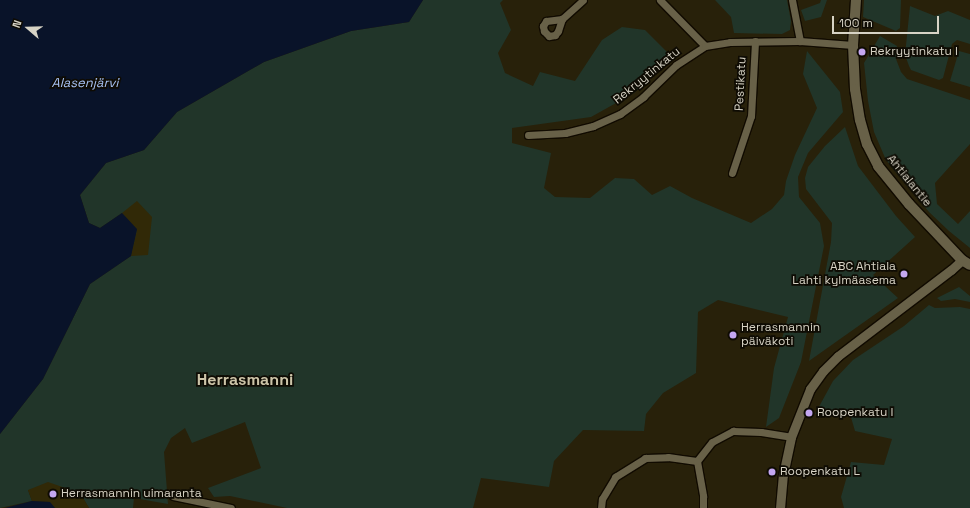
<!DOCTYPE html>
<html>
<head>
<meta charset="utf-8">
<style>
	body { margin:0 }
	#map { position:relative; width:970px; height:508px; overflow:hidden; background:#28210a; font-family:"Space Grotesk",sans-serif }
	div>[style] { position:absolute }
	.green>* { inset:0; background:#213529 }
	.sand>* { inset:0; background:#312907 }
	.water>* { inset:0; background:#091329 }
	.roads { filter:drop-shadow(1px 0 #110b00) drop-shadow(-1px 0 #110b00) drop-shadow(0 1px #110b00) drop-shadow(0 -1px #110b00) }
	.minor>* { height:7px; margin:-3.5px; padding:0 3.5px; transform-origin:3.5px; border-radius:3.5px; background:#686148 }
	.tertiary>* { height:9px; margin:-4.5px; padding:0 4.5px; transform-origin:4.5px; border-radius:4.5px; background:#686148 }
	.secondary>* { height:10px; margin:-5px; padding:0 5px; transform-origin:5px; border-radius:5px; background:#686148 }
	.dots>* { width:11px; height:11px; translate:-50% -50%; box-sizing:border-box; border:2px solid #0e0b03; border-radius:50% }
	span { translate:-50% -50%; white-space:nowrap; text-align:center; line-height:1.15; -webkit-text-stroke:3.5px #0e0b03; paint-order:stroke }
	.poi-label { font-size:12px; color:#d7d3c5 }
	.left { translate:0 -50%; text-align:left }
	.right { translate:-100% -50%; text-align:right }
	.street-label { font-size:12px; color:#d7d3c5 }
	.water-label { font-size:13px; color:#a6c0f2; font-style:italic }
	.district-label { font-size:16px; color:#ccc4a8; font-weight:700 }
	.north { position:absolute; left:8px; top:8px; width:40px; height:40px; -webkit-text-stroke:3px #0e0b03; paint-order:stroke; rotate:290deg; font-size:11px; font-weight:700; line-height:16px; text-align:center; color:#d7d3c5 }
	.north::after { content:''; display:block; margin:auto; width:14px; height:18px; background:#d7d3c5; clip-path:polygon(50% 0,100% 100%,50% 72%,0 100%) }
	.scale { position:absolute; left:832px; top:16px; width:107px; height:18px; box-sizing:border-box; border:2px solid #d7d3c5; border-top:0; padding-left:5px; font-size:12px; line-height:14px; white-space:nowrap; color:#d7d3c5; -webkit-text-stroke:3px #0e0b03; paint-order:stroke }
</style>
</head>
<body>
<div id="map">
	<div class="green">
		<i style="clip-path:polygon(423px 0,503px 0,500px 3px,511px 30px,498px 53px,505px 73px,533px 86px,540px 72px,575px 81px,602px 40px,622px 27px,645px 30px,672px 57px,634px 93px,591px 117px,512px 128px,512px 143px,551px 153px,544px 188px,555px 197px,590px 198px,615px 178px,634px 179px,652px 195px,670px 186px,692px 198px,751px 223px,772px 209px,784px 195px,786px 181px,795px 155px,817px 108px,803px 74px,807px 51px,840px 92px,843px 112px,808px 153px,798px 177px,799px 197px,820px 223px,824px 246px,801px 362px,779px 418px,766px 427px,774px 368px,788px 317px,718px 300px,698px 312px,696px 373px,663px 393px,646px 414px,644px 431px,583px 430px,554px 461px,549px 487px,481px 478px,473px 508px,287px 508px,230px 496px,214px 497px,208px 488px,261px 468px,245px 422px,192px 443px,185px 428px,171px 438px,164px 452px,168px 504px,134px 498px,133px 508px,89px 508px,83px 498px,68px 489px,28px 490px,32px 501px,0 508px,0 434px,43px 379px,90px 284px,131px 256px,137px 229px,122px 213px,100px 228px,89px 223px,80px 195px,106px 163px,144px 150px,177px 112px,264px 62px,351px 31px,409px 22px)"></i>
		<i style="clip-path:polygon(715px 0,787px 0,791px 21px,790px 30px,782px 34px,734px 33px,731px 17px)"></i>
		<i style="clip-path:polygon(821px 0,827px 0,821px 17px,805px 21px,801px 10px,820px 3px)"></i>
		<i style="clip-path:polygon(864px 0,901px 0,900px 28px,896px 31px,863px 17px)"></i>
		<i style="clip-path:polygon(910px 6px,935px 16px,948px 11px,970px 20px,970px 44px,957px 40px,952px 44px,943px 78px,939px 80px,911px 70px,909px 66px,905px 55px)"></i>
		<i style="clip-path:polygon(880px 36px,897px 46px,896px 59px,901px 72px,907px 79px,970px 100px,970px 144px,935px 183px,937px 204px,958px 224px,970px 211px,970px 248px,949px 231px,929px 212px,886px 160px,874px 132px,868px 101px,864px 63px)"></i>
		<i style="clip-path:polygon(959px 51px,970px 54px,970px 87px,950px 81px)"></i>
		<i style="clip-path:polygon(845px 127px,858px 166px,896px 216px,915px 237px,873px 275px,898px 298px,809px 361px,831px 242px,832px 223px,806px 189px,805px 178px,808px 167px,825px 146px)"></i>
		<i style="clip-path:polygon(959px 287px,970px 296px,970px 302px,955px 299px,941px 301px,937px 298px)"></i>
		<i style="clip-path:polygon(929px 305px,935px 308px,960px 307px,970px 309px,970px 508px,844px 508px,841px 497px,851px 462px,884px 465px,892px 439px,855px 431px,850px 414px,815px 414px,833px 381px,853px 360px,904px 326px)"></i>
	</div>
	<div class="sand">
		<i style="clip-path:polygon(137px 201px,152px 217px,148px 255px,131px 256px,137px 230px,122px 213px)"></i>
		<i style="clip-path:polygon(48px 482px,68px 489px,83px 498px,89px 508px,55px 508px,49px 502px,32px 501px,28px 490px)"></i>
	</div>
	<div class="water">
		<i style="clip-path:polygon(0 0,423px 0,409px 22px,351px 31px,264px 62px,177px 112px,144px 150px,106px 163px,80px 195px,89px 223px,100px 228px,122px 213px,137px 229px,131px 256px,90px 284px,43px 379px,0 434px)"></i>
		<i style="clip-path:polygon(32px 501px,50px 502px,55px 508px,5px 508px)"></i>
	</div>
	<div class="roads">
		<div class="minor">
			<i style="left:660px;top:0;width:64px;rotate:45.6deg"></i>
			<i style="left:792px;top:0;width:42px;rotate:79deg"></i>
			<i style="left:562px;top:19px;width:16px;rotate:173deg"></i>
			<i style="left:546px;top:21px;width:6px;rotate:121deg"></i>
			<i style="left:543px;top:26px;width:5px;rotate:79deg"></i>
			<i style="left:544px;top:31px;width:7px;rotate:45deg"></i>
			<i style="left:549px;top:36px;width:6px;rotate:-9deg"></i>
			<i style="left:555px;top:35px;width:5px;rotate:-53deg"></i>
			<i style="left:558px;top:31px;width:13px;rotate:-72deg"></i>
			<i style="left:562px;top:19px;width:28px;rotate:-42deg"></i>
			<i style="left:528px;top:135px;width:37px;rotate:-3deg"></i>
			<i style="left:565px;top:133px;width:29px;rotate:-14deg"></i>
			<i style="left:593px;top:126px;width:30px;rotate:-24deg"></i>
			<i style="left:620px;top:114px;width:29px;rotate:-36deg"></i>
			<i style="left:643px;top:97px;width:46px;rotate:-44.1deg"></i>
			<i style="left:676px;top:65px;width:35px;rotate:-33deg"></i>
			<i style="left:705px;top:46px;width:25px;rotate:-9deg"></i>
			<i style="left:730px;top:42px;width:70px;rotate:-0.8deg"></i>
			<i style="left:800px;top:41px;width:53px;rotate:4.3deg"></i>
			<i style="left:732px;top:173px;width:60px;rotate:-71.6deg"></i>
			<i style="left:751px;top:116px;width:75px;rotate:-86.9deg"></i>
			<i style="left:697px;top:461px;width:24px;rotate:-52deg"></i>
			<i style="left:712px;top:442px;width:24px;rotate:-28deg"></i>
			<i style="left:733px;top:431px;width:28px;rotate:2deg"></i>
			<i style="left:761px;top:432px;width:30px;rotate:9deg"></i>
			<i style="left:697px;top:461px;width:36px;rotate:80deg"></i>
			<i style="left:703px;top:496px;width:12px;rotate:90deg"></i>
			<i style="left:173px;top:496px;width:59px;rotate:11.7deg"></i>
			<i style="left:601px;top:508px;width:9px;rotate:-84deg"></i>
			<i style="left:602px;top:499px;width:26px;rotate:-59deg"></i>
			<i style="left:615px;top:477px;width:36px;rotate:-32deg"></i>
			<i style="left:645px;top:458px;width:23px;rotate:-2deg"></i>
			<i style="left:668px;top:457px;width:29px;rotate:8deg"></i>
		</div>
		<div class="tertiary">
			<i style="left:780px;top:508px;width:33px;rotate:-85deg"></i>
			<i style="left:783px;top:475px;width:39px;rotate:-78deg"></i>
			<i style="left:791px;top:437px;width:52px;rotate:-68.4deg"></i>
			<i style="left:810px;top:389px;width:22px;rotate:-54deg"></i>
			<i style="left:823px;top:371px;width:21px;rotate:-45deg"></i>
			<i style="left:838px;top:356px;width:142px;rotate:-37.3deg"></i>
			<i style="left:951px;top:270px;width:15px;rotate:-42deg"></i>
		</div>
		<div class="secondary">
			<i style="left:856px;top:0;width:45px;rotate:93.8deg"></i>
			<i style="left:853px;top:45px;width:44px;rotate:87.4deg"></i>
			<i style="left:855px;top:89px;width:31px;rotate:81deg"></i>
			<i style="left:860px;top:120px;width:25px;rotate:74deg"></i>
			<i style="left:867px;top:144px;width:25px;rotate:63deg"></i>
			<i style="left:878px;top:166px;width:49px;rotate:50.8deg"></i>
			<i style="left:909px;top:204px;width:77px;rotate:46.6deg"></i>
			<i style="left:962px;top:260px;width:9px;rotate:32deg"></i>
		</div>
	</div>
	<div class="dots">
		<i style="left:862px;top:52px;background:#c4a7f1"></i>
		<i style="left:904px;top:274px;background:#c4a7f1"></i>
		<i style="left:733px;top:335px;background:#c4a7f1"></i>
		<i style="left:809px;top:413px;background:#c4a7f1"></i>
		<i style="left:772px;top:472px;background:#c4a7f1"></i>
		<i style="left:53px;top:494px;background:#c4a7f1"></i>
	</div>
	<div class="poi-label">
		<span class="left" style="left:870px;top:52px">Rekryytinkatu I</span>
		<span class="right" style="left:896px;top:274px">ABC Ahtiala<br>Lahti kylmäasema</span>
		<span class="left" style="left:741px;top:335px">Herrasmannin<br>päiväkoti</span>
		<span class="left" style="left:817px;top:413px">Roopenkatu I</span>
		<span class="left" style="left:780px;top:472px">Roopenkatu L</span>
		<span class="left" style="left:61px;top:494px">Herrasmannin uimaranta</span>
	</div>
	<div class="street-label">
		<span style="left:647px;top:76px;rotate:-39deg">Rekryytinkatu</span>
		<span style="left:741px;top:84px;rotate:-87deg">Pestikatu</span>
		<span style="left:909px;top:181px;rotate:51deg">Ahtialantie</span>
	</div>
	<div class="water-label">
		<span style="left:85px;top:83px">Alasenjärvi</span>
	</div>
	<div class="district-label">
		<span style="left:245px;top:380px">Herrasmanni</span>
	</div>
	<div class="north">N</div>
	<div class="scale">100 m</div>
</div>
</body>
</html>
